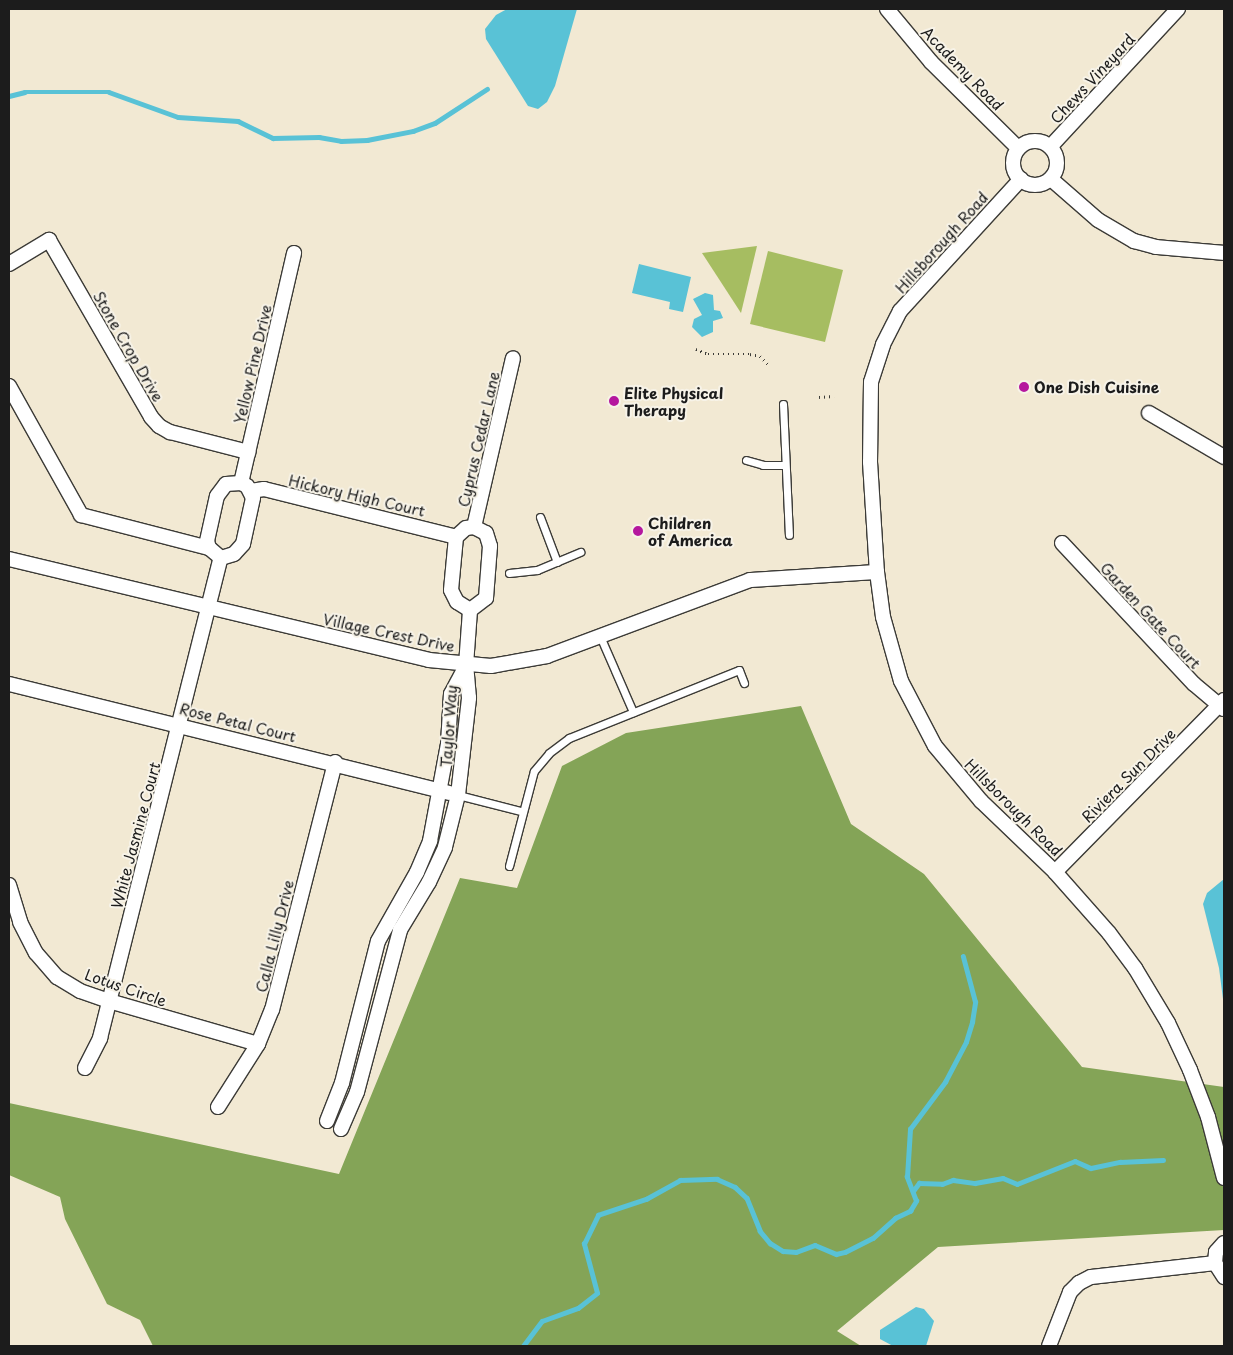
<!DOCTYPE html>
<html>
<head>
<meta charset="utf-8">
<style>
	body { margin:0 }
	#map { position:relative; width:1233px; height:1355px; overflow:hidden; background:#f2e9d3; font-family:"Playpen Sans",sans-serif }
	div>[style] { position:absolute }
	.green>* { inset:0; background:#a6bd61 }
	.forest>* { inset:0; background:#84a457 }
	.water>* { inset:0; background:#59c2d6 }
	.stream>* { height:4.5px; margin:-2.25px; padding:0 2.25px; transform-origin:2.25px; border-radius:2.25px; background:#59c2d6 }
	.path>* { height:2.5px; margin-top:-1.25px; transform-origin:0; background:repeating-linear-gradient(90deg,#3c3b37 0 1px,transparent 0 5px) }
	.roads { filter:drop-shadow(1px 0 #3c3b37) drop-shadow(-1px 0 #3c3b37) drop-shadow(0 1px #3c3b37) drop-shadow(0 -1px #3c3b37) }
	.lane>* { height:7px; margin:-3.5px; padding:0 3.5px; transform-origin:3.5px; border-radius:3.5px; background:#fff }
	.street>* { height:14px; margin:-7px; padding:0 7px; transform-origin:7px; border-radius:7px; background:#fff }
	.street>.ring { margin:-7px; padding:0; box-sizing:content-box; background:none; border:14px solid #fff; border-radius:50% }
	.dots>* { width:14px; height:14px; translate:-50% -50%; box-sizing:border-box; border:2px solid #f7f3e8; border-radius:50% }
	span { translate:-50% -50%; white-space:nowrap; text-align:center; line-height:1.15; -webkit-text-stroke:4px #f7f3e8; paint-order:stroke }
	.street-label { font-size:15px; color:#1c1c1c }
	.poi-label { font-size:15px; color:#1c1c1c; font-weight:700 }
	.left { translate:0 -50%; text-align:left }
	.frame { position:absolute; inset:0; border:10px solid #1c1c1c; pointer-events:none }
</style>
</head>
<body>
<div id="map">
	<div class="green">
		<i style="clip-path:polygon(757px 246px,741px 313px,702px 253px)"></i>
		<i style="clip-path:polygon(768px 251px,843px 270px,825px 342px,750px 324px)"></i>
	</div>
	<div class="forest">
		<i style="clip-path:polygon(801px 706px,851px 824px,924px 874px,1082px 1067px,1224px 1087px,1224px 1230px,938px 1247px,837px 1331px,861px 1346px,153px 1346px,140px 1320px,107px 1304px,65px 1219px,60px 1197px,9px 1175px,9px 1103px,339px 1174px,460px 878px,517px 888px,562px 766px,626px 733px)"></i>
	</div>
	<div class="water">
		<i style="clip-path:polygon(507px 9px,577px 9px,555px 86px,547px 102px,538px 109px,528px 106px,486px 39px,485px 29px,496px 15px)"></i>
		<i style="clip-path:polygon(639px 264px,691px 277px,683px 312px,669px 309px,670px 302px,632px 293px)"></i>
		<i style="clip-path:polygon(705px 293px,713px 295px,714px 310px,720px 311px,723px 318px,713px 321px,713px 332px,702px 337px,692px 327px,694px 319px,702px 315px,693px 299px)"></i>
		<i style="clip-path:polygon(1224px 879px,1224px 1007px,1219px 968px,1203px 904px,1207px 893px)"></i>
		<i style="clip-path:polygon(916px 1307px,924px 1309px,934px 1321px,926px 1346px,893px 1346px,880px 1339px,880px 1330px)"></i>
	</div>
	<div class="stream">
		<i style="left:9px;top:96px;width:16px;rotate:-14deg"></i>
		<i style="left:25px;top:92px;width:84px"></i>
		<i style="left:109px;top:92px;width:73px;rotate:19.9deg"></i>
		<i style="left:178px;top:117px;width:60px;rotate:3.8deg"></i>
		<i style="left:238px;top:121px;width:39px;rotate:26deg"></i>
		<i style="left:273px;top:138px;width:46px;rotate:-1.2deg"></i>
		<i style="left:319px;top:137px;width:22px;rotate:10deg"></i>
		<i style="left:341px;top:141px;width:26px;rotate:-2deg"></i>
		<i style="left:367px;top:140px;width:47px;rotate:-11.1deg"></i>
		<i style="left:413px;top:131px;width:23px;rotate:-20deg"></i>
		<i style="left:435px;top:123px;width:62px;rotate:-33.2deg"></i>
		<i style="left:913px;top:1191px;width:10px;rotate:-53deg"></i>
		<i style="left:919px;top:1183px;width:23px;rotate:2deg"></i>
		<i style="left:942px;top:1184px;width:12px;rotate:-20deg"></i>
		<i style="left:953px;top:1180px;width:22px;rotate:8deg"></i>
		<i style="left:975px;top:1183px;width:28px;rotate:-10deg"></i>
		<i style="left:1003px;top:1178px;width:15px;rotate:23deg"></i>
		<i style="left:1017px;top:1184px;width:62px;rotate:-21.6deg"></i>
		<i style="left:1075px;top:1161px;width:17px;rotate:24deg"></i>
		<i style="left:1091px;top:1168px;width:30px;rotate:-12deg"></i>
		<i style="left:1120px;top:1162px;width:43px;rotate:-2.7deg"></i>
		<i style="left:523px;top:1346px;width:31px;rotate:-53deg"></i>
		<i style="left:542px;top:1321px;width:38px;rotate:-20deg"></i>
		<i style="left:578px;top:1308px;width:24px;rotate:-38deg"></i>
		<i style="left:597px;top:1293px;width:51px;rotate:-104.9deg"></i>
		<i style="left:584px;top:1244px;width:32px;rotate:-64deg"></i>
		<i style="left:598px;top:1215px;width:51px;rotate:-18.4deg"></i>
		<i style="left:646px;top:1199px;width:39px;rotate:-29deg"></i>
		<i style="left:680px;top:1180px;width:37px;rotate:-2deg"></i>
		<i style="left:717px;top:1179px;width:20px;rotate:24deg"></i>
		<i style="left:735px;top:1187px;width:16px;rotate:43deg"></i>
		<i style="left:747px;top:1198px;width:35px;rotate:68deg"></i>
		<i style="left:760px;top:1231px;width:16px;rotate:50deg"></i>
		<i style="left:770px;top:1243px;width:15px;rotate:32deg"></i>
		<i style="left:783px;top:1251px;width:13px;rotate:4deg"></i>
		<i style="left:796px;top:1252px;width:20px;rotate:-20deg"></i>
		<i style="left:815px;top:1245px;width:23px;rotate:23deg"></i>
		<i style="left:836px;top:1254px;width:9px;rotate:-13deg"></i>
		<i style="left:845px;top:1252px;width:31px;rotate:-27deg"></i>
		<i style="left:873px;top:1238px;width:30px;rotate:-42deg"></i>
		<i style="left:895px;top:1218px;width:17px;rotate:-25deg"></i>
		<i style="left:910px;top:1211px;width:12px;rotate:-59deg"></i>
		<i style="left:916px;top:1201px;width:26px;rotate:-111deg"></i>
		<i style="left:907px;top:1177px;width:48px;rotate:-86.4deg"></i>
		<i style="left:910px;top:1129px;width:59px;rotate:-53.3deg"></i>
		<i style="left:945px;top:1082px;width:45px;rotate:-62.3deg"></i>
		<i style="left:966px;top:1042px;width:21px;rotate:-73deg"></i>
		<i style="left:972px;top:1022px;width:20px;rotate:-81deg"></i>
		<i style="left:975px;top:1002px;width:47px;rotate:-104.9deg"></i>
	</div>
	<div class="path">
		<i style="left:696px;top:349px;width:13px;rotate:23deg"></i>
		<i style="left:708px;top:354px;width:42px"></i>
		<i style="left:750px;top:354px;width:10px;rotate:11deg"></i>
		<i style="left:760px;top:356px;width:11px;rotate:45deg"></i>
		<i style="left:819px;top:397px;width:15px;rotate:-4deg"></i>
	</div>
	<div class="roads">
		<div class="lane">
			<i style="left:783px;top:404px;width:131px;rotate:87.4deg"></i>
			<i style="left:746px;top:460px;width:18px;rotate:16deg"></i>
			<i style="left:763px;top:465px;width:22px"></i>
			<i style="left:540px;top:517px;width:48px;rotate:69.3deg"></i>
			<i style="left:509px;top:573px;width:28px;rotate:-6deg"></i>
			<i style="left:537px;top:570px;width:47px;rotate:-22.7deg"></i>
			<i style="left:600px;top:636px;width:83px;rotate:66.5deg"></i>
			<i style="left:458px;top:795px;width:65px;rotate:14.3deg"></i>
			<i style="left:509px;top:866px;width:98px;rotate:-75.3deg"></i>
			<i style="left:534px;top:771px;width:23px;rotate:-50deg"></i>
			<i style="left:549px;top:753px;width:25px;rotate:-37deg"></i>
			<i style="left:569px;top:738px;width:183px;rotate:-21.8deg"></i>
			<i style="left:739px;top:670px;width:14px;rotate:69deg"></i>
		</div>
		<div class="street">
			<i style="left:887px;top:9px;width:69px;rotate:50.3deg"></i>
			<i style="left:931px;top:62px;width:122px;rotate:44.7deg"></i>
			<i class="ring" style="left:1013px;top:141px;width:30px;height:30px"></i>
			<i style="left:1051px;top:146px;width:187px;rotate:-47.2deg"></i>
			<i style="left:1021px;top:179px;width:179px;rotate:132.5deg"></i>
			<i style="left:900px;top:311px;width:38px;rotate:117deg"></i>
			<i style="left:883px;top:345px;width:39px;rotate:108deg"></i>
			<i style="left:871px;top:382px;width:80px;rotate:90.7deg"></i>
			<i style="left:870px;top:462px;width:110px;rotate:86.4deg"></i>
			<i style="left:877px;top:572px;width:45px;rotate:82.4deg"></i>
			<i style="left:883px;top:617px;width:66px;rotate:74.3deg"></i>
			<i style="left:901px;top:681px;width:73px;rotate:62.4deg"></i>
			<i style="left:935px;top:746px;width:72px;rotate:50.1deg"></i>
			<i style="left:981px;top:801px;width:103px;rotate:43.8deg"></i>
			<i style="left:1055px;top:872px;width:81px;rotate:48.5deg"></i>
			<i style="left:1109px;top:933px;width:44px;rotate:53.4deg"></i>
			<i style="left:1135px;top:968px;width:64px;rotate:59deg"></i>
			<i style="left:1168px;top:1023px;width:52px;rotate:64.9deg"></i>
			<i style="left:1190px;top:1070px;width:50px;rotate:69deg"></i>
			<i style="left:1208px;top:1117px;width:63px;rotate:75.3deg"></i>
			<i style="left:1051px;top:179px;width:62px;rotate:41.1deg"></i>
			<i style="left:1098px;top:220px;width:42px;rotate:30.3deg"></i>
			<i style="left:1134px;top:241px;width:23px;rotate:15deg"></i>
			<i style="left:1156px;top:247px;width:68px;rotate:5deg"></i>
			<i style="left:9px;top:264px;width:47px;rotate:-31deg"></i>
			<i style="left:49px;top:240px;width:204px;rotate:60deg"></i>
			<i style="left:151px;top:417px;width:12px;rotate:48deg"></i>
			<i style="left:159px;top:426px;width:13px;rotate:29deg"></i>
			<i style="left:170px;top:432px;width:81px;rotate:14.4deg"></i>
			<i style="left:9px;top:386px;width:148px;rotate:60.8deg"></i>
			<i style="left:81px;top:515px;width:132px;rotate:14.5deg"></i>
			<i style="left:1149px;top:413px;width:87px;rotate:30.4deg"></i>
			<i style="left:241px;top:483px;width:236px;rotate:-77deg"></i>
			<i style="left:241px;top:483px;width:7px;rotate:27deg"></i>
			<i style="left:247px;top:486px;width:13px;rotate:63deg"></i>
			<i style="left:253px;top:498px;width:47px;rotate:102.3deg"></i>
			<i style="left:243px;top:544px;width:13px;rotate:132deg"></i>
			<i style="left:234px;top:554px;width:14px;rotate:163deg"></i>
			<i style="left:221px;top:558px;width:16px;rotate:-140deg"></i>
			<i style="left:209px;top:548px;width:7px;rotate:-106deg"></i>
			<i style="left:207px;top:541px;width:46px;rotate:-77.5deg"></i>
			<i style="left:217px;top:496px;width:15px;rotate:-53deg"></i>
			<i style="left:226px;top:484px;width:15px;rotate:-4deg"></i>
			<i style="left:251px;top:491px;width:13px;rotate:-9deg"></i>
			<i style="left:264px;top:489px;width:198px;rotate:14deg"></i>
			<i style="left:474px;top:527px;width:13px;rotate:27deg"></i>
			<i style="left:486px;top:533px;width:14px;rotate:73deg"></i>
			<i style="left:490px;top:546px;width:52px;rotate:94.4deg"></i>
			<i style="left:486px;top:598px;width:20px;rotate:143deg"></i>
			<i style="left:470px;top:610px;width:15px;rotate:-148deg"></i>
			<i style="left:457px;top:602px;width:13px;rotate:-117deg"></i>
			<i style="left:451px;top:590px;width:53px;rotate:-84.6deg"></i>
			<i style="left:456px;top:537px;width:13px;rotate:-42deg"></i>
			<i style="left:466px;top:528px;width:8px;rotate:-7deg"></i>
			<i style="left:474px;top:527px;width:173px;rotate:-77deg"></i>
			<i style="left:1062px;top:543px;width:193px;rotate:46.9deg"></i>
			<i style="left:1194px;top:684px;width:39px;rotate:40deg"></i>
			<i style="left:9px;top:559px;width:432px;rotate:13.5deg"></i>
			<i style="left:429px;top:660px;width:62px;rotate:5.5deg"></i>
			<i style="left:491px;top:666px;width:57px;rotate:-10.1deg"></i>
			<i style="left:547px;top:656px;width:217px;rotate:-20.5deg"></i>
			<i style="left:750px;top:580px;width:127px;rotate:-3.6deg"></i>
			<i style="left:9px;top:684px;width:454px;rotate:13.9deg"></i>
			<i style="left:1055px;top:872px;width:241px;rotate:-45.5deg"></i>
			<i style="left:9px;top:885px;width:39px;rotate:73deg"></i>
			<i style="left:20px;top:922px;width:35px;rotate:63deg"></i>
			<i style="left:36px;top:953px;width:32px;rotate:49deg"></i>
			<i style="left:57px;top:977px;width:27px;rotate:31deg"></i>
			<i style="left:80px;top:991px;width:31px;rotate:19deg"></i>
			<i style="left:109px;top:1001px;width:155px;rotate:16.1deg"></i>
			<i style="left:85px;top:1068px;width:34px;rotate:-63deg"></i>
			<i style="left:100px;top:1038px;width:495px;rotate:-75.9deg"></i>
			<i style="left:218px;top:1107px;width:75px;rotate:-57.6deg"></i>
			<i style="left:258px;top:1044px;width:37px;rotate:-68deg"></i>
			<i style="left:272px;top:1010px;width:256px;rotate:-75.7deg"></i>
			<i style="left:327px;top:1121px;width:41px;rotate:-68.5deg"></i>
			<i style="left:342px;top:1083px;width:146px;rotate:-75.8deg"></i>
			<i style="left:378px;top:941px;width:79px;rotate:-60.5deg"></i>
			<i style="left:417px;top:872px;width:34px;rotate:-67deg"></i>
			<i style="left:430px;top:841px;width:99px;rotate:-79.5deg"></i>
			<i style="left:448px;top:744px;width:50px;rotate:-86.6deg"></i>
			<i style="left:451px;top:694px;width:32px;rotate:-62deg"></i>
			<i style="left:341px;top:1129px;width:40px;rotate:-66.6deg"></i>
			<i style="left:357px;top:1092px;width:168px;rotate:-75.1deg"></i>
			<i style="left:400px;top:930px;width:56px;rotate:-58.9deg"></i>
			<i style="left:429px;top:882px;width:38px;rotate:-65deg"></i>
			<i style="left:445px;top:847px;width:54px;rotate:-76deg"></i>
			<i style="left:458px;top:795px;width:98px;rotate:-83.5deg"></i>
			<i style="left:469px;top:698px;width:33px;rotate:-95deg"></i>
			<i style="left:466px;top:665px;width:55px;rotate:-85.8deg"></i>
			<i style="left:1224px;top:1243px;width:12px;rotate:132deg"></i>
			<i style="left:1216px;top:1252px;width:11px;rotate:95deg"></i>
			<i style="left:1215px;top:1263px;width:17px;rotate:57deg"></i>
			<i style="left:1049px;top:1346px;width:58px;rotate:-68.7deg"></i>
			<i style="left:1070px;top:1292px;width:13px;rotate:-45deg"></i>
			<i style="left:1079px;top:1283px;width:13px;rotate:-27deg"></i>
			<i style="left:1091px;top:1277px;width:125px;rotate:-6.4deg"></i>
		</div>
	</div>
	<div class="dots">
		<i style="left:1024px;top:387px;background:#b5179e"></i>
		<i style="left:614px;top:401px;background:#b5179e"></i>
		<i style="left:638px;top:531px;background:#b5179e"></i>
	</div>
	<div class="street-label">
		<span style="left:963px;top:68px;rotate:46deg">Academy Road</span>
		<span style="left:1092px;top:78px;rotate:-47deg">Chews Vineyard</span>
		<span style="left:941px;top:242px;rotate:-48deg">Hillsborough Road</span>
		<span style="left:129px;top:346px;rotate:60deg">Stone Crop Drive</span>
		<span style="left:252px;top:364px;rotate:-77deg">Yellow Pine Drive</span>
		<span style="left:478px;top:439px;rotate:-77deg">Cyprus Cedar Lane</span>
		<span style="left:357px;top:495px;rotate:13deg">Hickory High Court</span>
		<span style="left:1151px;top:615px;rotate:47deg">Garden Gate Court</span>
		<span style="left:389px;top:632px;rotate:12deg">Village Crest Drive</span>
		<span style="left:238px;top:722px;rotate:14deg">Rose Petal Court</span>
		<span style="left:448px;top:726px;rotate:-86deg">Taylor Way</span>
		<span style="left:1128px;top:775px;rotate:-45deg">Riviera Sun Drive</span>
		<span style="left:1014px;top:807px;rotate:45deg">Hillsborough Road</span>
		<span style="left:135px;top:835px;rotate:-75deg">White Jasmine Court</span>
		<span style="left:274px;top:936px;rotate:-76deg">Calla Lilly Drive</span>
		<span style="left:126px;top:987px;rotate:19deg">Lotus Circle</span>
	</div>
	<div class="poi-label">
		<span class="left" style="left:1034px;top:387px">One Dish Cuisine</span>
		<span class="left" style="left:624px;top:401px">Elite Physical<br>Therapy</span>
		<span class="left" style="left:648px;top:531px">Children<br>of America</span>
	</div>
	<div class="frame"></div>
</div>
</body>
</html>
